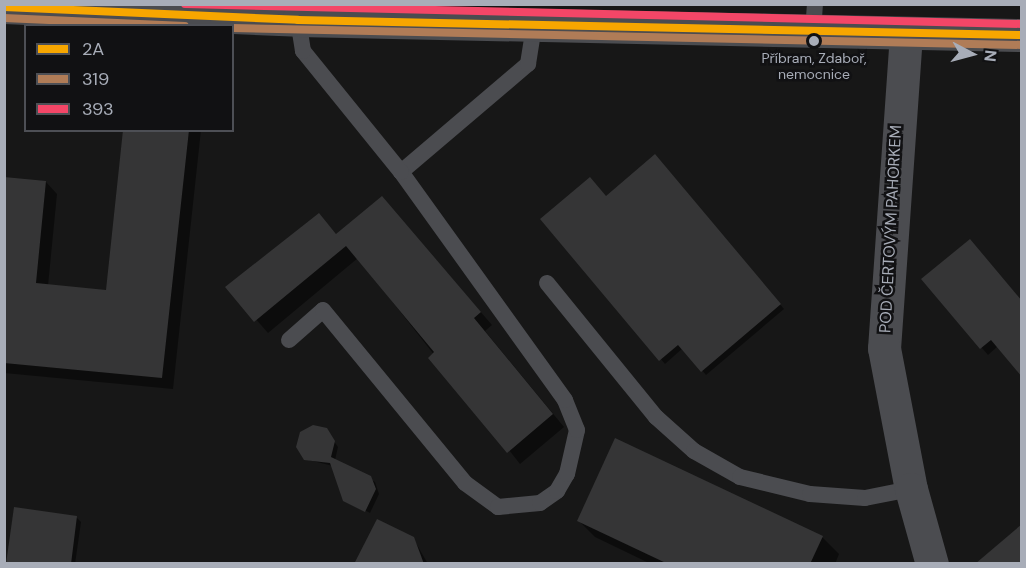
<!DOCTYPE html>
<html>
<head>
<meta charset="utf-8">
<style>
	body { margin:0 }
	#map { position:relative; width:1026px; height:568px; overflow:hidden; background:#171717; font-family:"DM Sans",sans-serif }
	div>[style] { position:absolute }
	.shadow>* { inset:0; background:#0007 }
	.building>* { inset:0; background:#353536 }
	.service>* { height:16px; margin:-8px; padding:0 8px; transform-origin:8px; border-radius:8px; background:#4b4c50 }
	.minor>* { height:33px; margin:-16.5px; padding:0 16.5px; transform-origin:16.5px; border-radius:16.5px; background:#4b4c50 }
	.bus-1>* { height:8px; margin:-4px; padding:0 4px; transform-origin:4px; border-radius:4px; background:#f7a600 }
	.bus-2>* { height:8px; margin:-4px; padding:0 4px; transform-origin:4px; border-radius:4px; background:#b07c57 }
	.bus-3>* { height:8px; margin:-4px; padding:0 4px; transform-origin:4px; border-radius:4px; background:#f34667 }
	.dots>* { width:16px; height:16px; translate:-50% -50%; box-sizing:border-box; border:3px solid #111113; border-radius:50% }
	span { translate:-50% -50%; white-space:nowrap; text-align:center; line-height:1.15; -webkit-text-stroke:5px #111113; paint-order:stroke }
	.bus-label { font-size:14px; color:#a8adb8 }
	.street-label { font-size:16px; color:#a8adb8 }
	.frame { position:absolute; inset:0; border:6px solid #a8adb8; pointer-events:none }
	.legend { position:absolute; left:24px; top:24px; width:210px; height:108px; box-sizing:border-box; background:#111113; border:2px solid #4d4f55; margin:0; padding:8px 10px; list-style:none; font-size:18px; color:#a8adb8 }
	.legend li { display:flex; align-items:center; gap:12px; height:30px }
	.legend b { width:30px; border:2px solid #4d4f55 }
	.north { position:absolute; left:942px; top:24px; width:60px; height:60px; -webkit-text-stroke:4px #111113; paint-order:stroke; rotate:96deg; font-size:16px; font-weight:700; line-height:24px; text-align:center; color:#a8adb8 }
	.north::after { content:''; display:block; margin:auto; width:21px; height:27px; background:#a8adb8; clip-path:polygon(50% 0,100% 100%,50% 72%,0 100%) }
</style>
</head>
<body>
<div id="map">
	<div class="shadow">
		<i style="clip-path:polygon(125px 130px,201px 130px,173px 389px,4px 373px,4px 186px,46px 182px,57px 194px,48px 286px,108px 292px)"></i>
		<i style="clip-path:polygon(659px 160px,784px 309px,706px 375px,683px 348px,665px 364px,543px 219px,606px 197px)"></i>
		<i style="clip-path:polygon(382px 198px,492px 325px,485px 331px,564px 427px,520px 464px,358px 258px,268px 333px,228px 287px,319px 215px,337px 235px)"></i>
		<i style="clip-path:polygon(923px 279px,998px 346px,988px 355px)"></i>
		<i style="clip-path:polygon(326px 430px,338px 447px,335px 460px,375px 482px,379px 494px,370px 513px,346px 500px,333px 466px,305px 459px)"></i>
		<i style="clip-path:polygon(616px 440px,823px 538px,839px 554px,835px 564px,651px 564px,595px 537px,579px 521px)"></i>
		<i style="clip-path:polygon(77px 518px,81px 522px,75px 564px,8px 564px)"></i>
		<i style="clip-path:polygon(413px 538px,428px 564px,362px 564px)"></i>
	</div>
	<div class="building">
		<i style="clip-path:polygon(123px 130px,189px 130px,162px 378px,4px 363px,4px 177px,46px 181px,36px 283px,106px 290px)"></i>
		<i style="clip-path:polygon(655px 154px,781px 304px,701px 372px,678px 345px,659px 361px,540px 219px,590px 177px,606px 196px)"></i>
		<i style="clip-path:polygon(382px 196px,481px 312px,474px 318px,553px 414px,507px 453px,428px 358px,434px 352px,346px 246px,254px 322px,225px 287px,319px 213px,336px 234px)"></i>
		<i style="clip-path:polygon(970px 239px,1022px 301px,1022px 377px,991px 340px,980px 349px,921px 279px)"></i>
		<i style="clip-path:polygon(313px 425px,327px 428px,335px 441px,331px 457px,371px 476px,376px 489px,365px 512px,343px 501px,330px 463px,304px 460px,296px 447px,300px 432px)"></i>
		<i style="clip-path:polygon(615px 438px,823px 536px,810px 564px,668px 564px,577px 521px)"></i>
		<i style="clip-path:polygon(14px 507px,77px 516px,71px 564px,6px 564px)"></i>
		<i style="clip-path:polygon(377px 519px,414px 537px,424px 564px,354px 564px)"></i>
		<i style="clip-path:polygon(1022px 524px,1022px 564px,975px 564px)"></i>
	</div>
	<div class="service">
		<i style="left:813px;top:32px;width:28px;rotate:-86deg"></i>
		<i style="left:401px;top:172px;width:167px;rotate:-40.4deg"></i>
		<i style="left:528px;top:64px;width:37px;rotate:-81deg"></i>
		<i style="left:547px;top:283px;width:173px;rotate:50.9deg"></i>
		<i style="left:656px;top:417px;width:51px;rotate:41.8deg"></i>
		<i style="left:694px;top:451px;width:53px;rotate:29.5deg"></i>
		<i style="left:740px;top:477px;width:72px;rotate:13.7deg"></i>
		<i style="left:810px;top:494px;width:55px;rotate:4.2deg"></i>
		<i style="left:865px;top:498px;width:47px;rotate:-11.1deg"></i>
		<i style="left:289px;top:340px;width:45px;rotate:-41.4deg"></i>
		<i style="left:323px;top:310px;width:224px;rotate:50.6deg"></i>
		<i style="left:465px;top:483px;width:41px;rotate:36deg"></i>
		<i style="left:498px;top:507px;width:42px;rotate:-5.4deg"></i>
		<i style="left:540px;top:503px;width:21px;rotate:-35deg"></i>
		<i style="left:557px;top:491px;width:20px;rotate:-60deg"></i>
		<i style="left:567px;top:474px;width:45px;rotate:-77.2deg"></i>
		<i style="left:577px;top:430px;width:32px;rotate:-112deg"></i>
		<i style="left:565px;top:400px;width:281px;rotate:-125.7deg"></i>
		<i style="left:401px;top:172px;width:156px;rotate:-129deg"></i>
		<i style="left:303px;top:51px;width:31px;rotate:-99deg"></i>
	</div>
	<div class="minor">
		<i style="left:4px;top:7px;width:294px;rotate:2.5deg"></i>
		<i style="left:298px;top:20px;width:724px;rotate:1.19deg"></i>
		<i style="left:906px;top:34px;width:315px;rotate:94deg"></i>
		<i style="left:884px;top:348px;width:144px;rotate:79.2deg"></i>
		<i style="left:911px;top:489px;width:78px;rotate:74.4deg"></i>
	</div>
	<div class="bus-1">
		<i style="left:4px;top:7px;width:294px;rotate:2.5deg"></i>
		<i style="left:298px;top:20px;width:724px;rotate:1.19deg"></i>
	</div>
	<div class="bus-2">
		<i style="left:4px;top:18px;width:181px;rotate:2.5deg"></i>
		<i style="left:232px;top:28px;width:790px;rotate:1.23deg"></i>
	</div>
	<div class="bus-3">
		<i style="left:185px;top:4px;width:837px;rotate:1.37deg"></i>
	</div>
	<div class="dots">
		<i style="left:814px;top:41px;background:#a8adb8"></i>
	</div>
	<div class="bus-label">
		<span style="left:814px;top:66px">Příbram, Zdaboř,<br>nemocnice</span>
	</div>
	<div class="street-label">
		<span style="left:891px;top:229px;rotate:-87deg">POD ČERTOVÝM PAHORKEM</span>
	</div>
	<div class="frame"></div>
	<ul class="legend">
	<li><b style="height:8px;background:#f7a600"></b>2A</li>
	<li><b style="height:8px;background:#b07c57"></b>319</li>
	<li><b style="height:8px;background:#f34667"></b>393</li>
	</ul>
	<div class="north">N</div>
</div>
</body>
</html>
